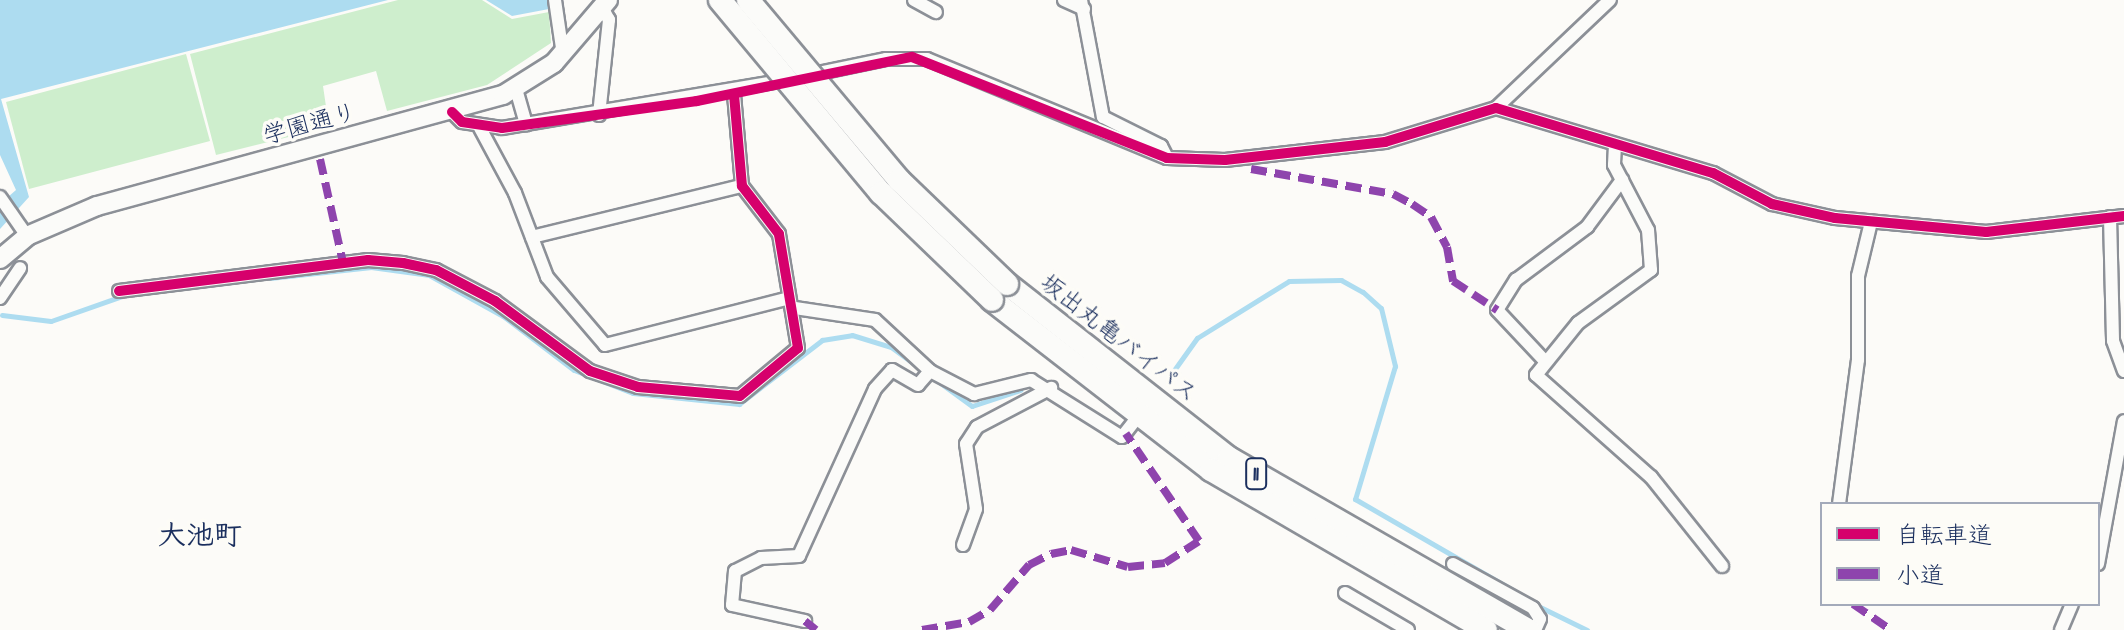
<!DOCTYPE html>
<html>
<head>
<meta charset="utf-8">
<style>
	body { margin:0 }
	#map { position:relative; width:2124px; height:630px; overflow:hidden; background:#fcfbf8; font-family:"Architects Daughter","Klee One",sans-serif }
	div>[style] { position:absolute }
	.green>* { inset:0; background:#ceeecd }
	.water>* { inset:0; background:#addcf0 }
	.stream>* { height:5px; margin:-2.5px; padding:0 2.5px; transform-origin:2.5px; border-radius:2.5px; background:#addcf0 }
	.roads { filter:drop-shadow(2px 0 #8c9097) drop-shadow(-2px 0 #8c9097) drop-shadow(0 2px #8c9097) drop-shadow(0 -2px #8c9097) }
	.street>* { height:12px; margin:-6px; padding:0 6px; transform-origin:6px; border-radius:6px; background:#fbfbf9 }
	.secondary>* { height:18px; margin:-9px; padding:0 9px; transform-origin:9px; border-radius:9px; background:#fbfbf9 }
	.highway>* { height:22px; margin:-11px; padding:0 11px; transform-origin:11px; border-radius:11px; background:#fbfbf9 }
	.bridges { filter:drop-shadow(2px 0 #8c9097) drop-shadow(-2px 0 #8c9097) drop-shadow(0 2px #8c9097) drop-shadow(0 -2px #8c9097) }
	.highway-bridge>* { height:22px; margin:-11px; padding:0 11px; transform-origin:11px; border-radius:11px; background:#fbfbf9 }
	.quiet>* { height:8px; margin-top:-4px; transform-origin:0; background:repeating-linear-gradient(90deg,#8e44ad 0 16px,transparent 0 24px) }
	.cycleway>* { height:10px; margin:-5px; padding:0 5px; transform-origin:5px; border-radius:5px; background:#d6006c }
	span { translate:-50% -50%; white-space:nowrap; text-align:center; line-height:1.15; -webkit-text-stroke:7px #fdfcf7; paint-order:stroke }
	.shield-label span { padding:2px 6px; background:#fdfcf7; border:2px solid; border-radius:6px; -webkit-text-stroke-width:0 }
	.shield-label { font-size:22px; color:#1b2f5e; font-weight:700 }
	.street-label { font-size:24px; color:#1b2f5e }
	.quarter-label { font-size:28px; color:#1b2f5e; font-weight:700 }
	.legend { position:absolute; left:1820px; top:502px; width:280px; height:104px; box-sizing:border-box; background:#fdfcf7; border:2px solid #a3aaba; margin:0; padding:10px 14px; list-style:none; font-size:24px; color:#1b2f5e }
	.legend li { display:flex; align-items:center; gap:16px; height:40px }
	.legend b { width:40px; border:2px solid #a3aaba }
</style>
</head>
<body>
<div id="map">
	<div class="green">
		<i style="clip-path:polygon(398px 0,482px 0,512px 19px,549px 12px,551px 43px,487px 85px,387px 111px,376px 71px,323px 86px,329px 127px,216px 155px,190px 54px)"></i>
		<i style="clip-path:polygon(186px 54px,210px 141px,29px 189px,6px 102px)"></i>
	</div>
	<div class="water">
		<i style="clip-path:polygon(0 0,388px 0,1px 99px,29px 197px,0 229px,0 204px,16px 190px,0 155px)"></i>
		<i style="clip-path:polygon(486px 0,549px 0,549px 9px,512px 16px)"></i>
	</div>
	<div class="stream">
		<i style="left:270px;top:278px;width:102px;rotate:-6.2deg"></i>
		<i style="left:371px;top:267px;width:59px;rotate:7.9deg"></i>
		<i style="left:429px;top:275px;width:85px;rotate:29deg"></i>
		<i style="left:503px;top:316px;width:89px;rotate:37.3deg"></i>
		<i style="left:574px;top:370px;width:63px;rotate:21.3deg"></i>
		<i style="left:633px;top:393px;width:107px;rotate:5.9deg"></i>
		<i style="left:739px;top:404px;width:105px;rotate:-37.6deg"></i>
		<i style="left:822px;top:340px;width:30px;rotate:-9deg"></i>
		<i style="left:852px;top:335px;width:41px;rotate:17.1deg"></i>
		<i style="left:891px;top:347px;width:100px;rotate:36.1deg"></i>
		<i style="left:972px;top:406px;width:51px;rotate:-18.4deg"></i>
		<i style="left:2px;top:315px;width:49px;rotate:7deg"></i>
		<i style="left:51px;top:321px;width:75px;rotate:-19.4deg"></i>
		<i style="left:1172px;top:373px;width:43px;rotate:-54.5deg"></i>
		<i style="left:1197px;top:338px;width:108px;rotate:-31.8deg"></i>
		<i style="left:1289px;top:281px;width:52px;rotate:-1.1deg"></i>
		<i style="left:1341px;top:280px;width:25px;rotate:29deg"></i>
		<i style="left:1363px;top:292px;width:24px;rotate:42deg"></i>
		<i style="left:1381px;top:308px;width:60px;rotate:76.4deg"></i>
		<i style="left:1395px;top:366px;width:139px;rotate:106.7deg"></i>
		<i style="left:1355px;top:499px;width:186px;rotate:30deg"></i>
		<i style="left:1534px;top:604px;width:59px;rotate:26.1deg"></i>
	</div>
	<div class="roads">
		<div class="street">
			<i style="left:555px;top:0;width:56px;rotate:81.7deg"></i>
			<i style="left:914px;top:0;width:25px;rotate:29deg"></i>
			<i style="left:1064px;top:0;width:22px;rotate:24deg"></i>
			<i style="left:1081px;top:0;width:119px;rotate:79.4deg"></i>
			<i style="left:1103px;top:117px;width:65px;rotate:26.6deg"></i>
			<i style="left:1161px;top:146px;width:13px;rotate:63deg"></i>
			<i style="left:809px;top:75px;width:79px;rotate:-11.7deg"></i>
			<i style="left:886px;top:59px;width:41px"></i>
			<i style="left:927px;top:59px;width:260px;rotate:22.4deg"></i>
			<i style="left:1167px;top:158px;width:58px;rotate:2deg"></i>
			<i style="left:1225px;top:160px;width:161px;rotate:-6.4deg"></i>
			<i style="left:1385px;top:142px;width:116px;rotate:-17deg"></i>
			<i style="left:1496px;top:108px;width:227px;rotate:16.7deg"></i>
			<i style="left:1713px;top:173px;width:67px;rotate:27.7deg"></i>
			<i style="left:1772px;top:204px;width:65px;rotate:12.5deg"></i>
			<i style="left:1835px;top:218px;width:152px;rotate:5.3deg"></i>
			<i style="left:1986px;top:232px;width:139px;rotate:-6.6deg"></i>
			<i style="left:516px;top:89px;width:37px;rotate:74deg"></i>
			<i style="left:1496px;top:108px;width:157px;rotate:-43.5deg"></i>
			<i style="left:452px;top:112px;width:14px;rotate:45deg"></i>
			<i style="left:462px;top:122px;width:40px;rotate:8.5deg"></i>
			<i style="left:502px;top:128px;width:293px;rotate:-9.6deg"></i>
			<i style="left:599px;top:115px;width:96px;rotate:-84deg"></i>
			<i style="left:609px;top:20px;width:13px;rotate:-119deg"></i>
			<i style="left:480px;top:128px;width:74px;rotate:61.7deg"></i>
			<i style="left:515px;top:193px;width:90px;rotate:69.1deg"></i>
			<i style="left:547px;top:277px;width:89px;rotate:49.5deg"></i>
			<i style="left:605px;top:345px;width:190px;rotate:-14.3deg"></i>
			<i style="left:1615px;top:145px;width:20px;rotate:93deg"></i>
			<i style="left:1614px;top:165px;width:73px;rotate:62.4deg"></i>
			<i style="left:1648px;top:230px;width:40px;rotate:85.7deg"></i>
			<i style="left:1651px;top:270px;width:90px;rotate:144deg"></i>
			<i style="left:1578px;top:323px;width:67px;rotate:128.9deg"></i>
			<i style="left:1536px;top:375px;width:154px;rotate:41.6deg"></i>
			<i style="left:1651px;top:477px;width:114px;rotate:51.4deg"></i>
			<i style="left:0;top:197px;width:47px;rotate:55.3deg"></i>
			<i style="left:2110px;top:217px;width:124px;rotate:88.6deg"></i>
			<i style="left:2113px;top:341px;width:32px;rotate:70deg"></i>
			<i style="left:532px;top:237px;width:216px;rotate:-13.7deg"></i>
			<i style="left:119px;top:291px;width:251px;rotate:-7.1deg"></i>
			<i style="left:368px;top:260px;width:35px;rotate:5deg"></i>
			<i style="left:403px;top:263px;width:34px;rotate:12deg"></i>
			<i style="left:436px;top:270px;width:67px;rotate:27.7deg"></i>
			<i style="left:495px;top:301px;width:118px;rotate:36.4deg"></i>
			<i style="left:590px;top:371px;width:51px;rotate:18.4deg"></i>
			<i style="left:638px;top:387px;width:102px;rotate:5deg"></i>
			<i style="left:740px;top:396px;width:75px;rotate:-39.6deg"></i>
			<i style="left:798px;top:348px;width:116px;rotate:-99.5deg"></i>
			<i style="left:779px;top:234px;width:61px;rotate:-127.6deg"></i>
			<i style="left:742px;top:186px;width:92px;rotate:-95deg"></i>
			<i style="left:0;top:298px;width:36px;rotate:-56deg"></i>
			<i style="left:795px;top:308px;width:81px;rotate:8.5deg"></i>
			<i style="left:875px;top:320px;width:75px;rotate:42.8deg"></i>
			<i style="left:930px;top:371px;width:18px;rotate:131deg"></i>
			<i style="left:918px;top:385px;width:30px;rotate:-150deg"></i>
			<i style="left:892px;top:370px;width:25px;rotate:132deg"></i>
			<i style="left:875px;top:389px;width:183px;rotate:114.5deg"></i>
			<i style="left:799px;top:556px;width:38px;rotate:177deg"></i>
			<i style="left:761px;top:558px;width:29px;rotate:153deg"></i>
			<i style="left:735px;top:571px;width:34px;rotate:95deg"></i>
			<i style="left:732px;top:605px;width:75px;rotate:12.4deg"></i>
			<i style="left:1543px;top:359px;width:67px;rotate:-133.2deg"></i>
			<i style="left:1497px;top:310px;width:36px;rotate:-58deg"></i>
			<i style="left:1516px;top:280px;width:89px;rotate:-36.7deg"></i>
			<i style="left:1587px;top:227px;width:59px;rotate:-53.3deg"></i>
			<i style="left:930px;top:371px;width:50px;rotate:27.6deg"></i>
			<i style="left:974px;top:394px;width:59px;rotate:-13.8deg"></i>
			<i style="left:1031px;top:380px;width:107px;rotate:32.1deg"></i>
			<i style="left:1122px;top:437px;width:24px;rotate:-52deg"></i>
			<i style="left:1839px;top:504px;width:145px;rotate:-82.5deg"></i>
			<i style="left:1858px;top:360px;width:84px;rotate:-90deg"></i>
			<i style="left:1858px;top:276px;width:56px;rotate:-76.5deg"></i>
			<i style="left:963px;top:545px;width:38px;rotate:-70deg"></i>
			<i style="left:976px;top:509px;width:66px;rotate:-98.7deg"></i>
			<i style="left:966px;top:444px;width:20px;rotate:-57deg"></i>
			<i style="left:977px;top:427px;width:84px;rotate:-27.8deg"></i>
			<i style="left:1453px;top:564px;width:91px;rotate:28.8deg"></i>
			<i style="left:1533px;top:608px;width:13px;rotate:58deg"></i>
			<i style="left:1540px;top:619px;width:12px;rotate:114deg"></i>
			<i style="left:2098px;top:564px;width:145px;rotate:-79.7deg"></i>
			<i style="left:1345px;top:593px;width:73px;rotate:30.4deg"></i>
			<i style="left:2061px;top:630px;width:28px;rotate:-67deg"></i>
		</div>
		<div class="secondary">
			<i style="left:0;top:259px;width:35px;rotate:-40deg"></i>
			<i style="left:27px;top:236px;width:76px;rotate:-23.2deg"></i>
			<i style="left:97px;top:206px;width:421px;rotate:-15.3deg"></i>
			<i style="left:503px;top:95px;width:60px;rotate:-32.1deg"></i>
			<i style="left:554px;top:63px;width:83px;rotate:-49.4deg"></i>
		</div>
		<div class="highway">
			<i style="left:1007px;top:284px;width:282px;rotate:38.1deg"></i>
			<i style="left:1229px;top:458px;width:345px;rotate:29.9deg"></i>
			<i style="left:992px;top:300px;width:277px;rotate:37.8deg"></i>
			<i style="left:1211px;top:470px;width:318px;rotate:30.2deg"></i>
		</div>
	</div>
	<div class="bridges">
		<div class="highway-bridge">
			<i style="left:720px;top:0;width:251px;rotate:50.2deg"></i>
			<i style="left:881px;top:193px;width:154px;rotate:43.9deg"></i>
			<i style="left:748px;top:0;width:235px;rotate:50deg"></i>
			<i style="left:899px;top:180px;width:150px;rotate:43.9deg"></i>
		</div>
	</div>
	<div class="quiet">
		<i style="left:320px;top:159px;width:107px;rotate:77.5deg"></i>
		<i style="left:1251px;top:169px;width:144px;rotate:10deg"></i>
		<i style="left:1393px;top:194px;width:21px;rotate:28deg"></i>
		<i style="left:1412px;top:204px;width:23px;rotate:34deg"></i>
		<i style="left:1431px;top:217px;width:34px;rotate:62deg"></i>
		<i style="left:1447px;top:247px;width:35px;rotate:80deg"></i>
		<i style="left:1453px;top:281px;width:53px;rotate:33.4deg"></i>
		<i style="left:1853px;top:604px;width:46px;rotate:34.4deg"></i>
		<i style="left:805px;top:621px;width:14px;rotate:39deg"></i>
		<i style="left:922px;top:630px;width:48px;rotate:-9.7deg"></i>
		<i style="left:969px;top:622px;width:24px;rotate:-30deg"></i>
		<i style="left:990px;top:610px;width:60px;rotate:-49.1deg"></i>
		<i style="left:1029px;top:565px;width:25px;rotate:-27deg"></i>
		<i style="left:1051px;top:554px;width:20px;rotate:-11deg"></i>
		<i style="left:1071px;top:550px;width:59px;rotate:16.6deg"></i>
		<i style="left:1128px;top:567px;width:37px;rotate:-6deg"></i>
		<i style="left:1165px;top:563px;width:40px;rotate:-32.9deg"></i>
		<i style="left:1199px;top:541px;width:130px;rotate:-124.3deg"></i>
	</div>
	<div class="cycleway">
		<i style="left:452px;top:112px;width:14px;rotate:45deg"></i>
		<i style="left:462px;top:122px;width:40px;rotate:8.5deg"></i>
		<i style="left:502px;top:128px;width:197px;rotate:-7.9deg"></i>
		<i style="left:697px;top:101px;width:219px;rotate:-11.6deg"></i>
		<i style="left:912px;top:57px;width:274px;rotate:21.6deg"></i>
		<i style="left:1167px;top:158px;width:58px;rotate:2deg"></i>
		<i style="left:1225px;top:160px;width:161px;rotate:-6.4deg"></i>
		<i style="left:1385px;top:142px;width:116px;rotate:-17deg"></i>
		<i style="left:1496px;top:108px;width:227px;rotate:16.7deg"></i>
		<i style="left:1713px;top:173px;width:67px;rotate:27.7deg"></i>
		<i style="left:1772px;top:204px;width:65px;rotate:12.5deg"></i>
		<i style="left:1835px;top:218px;width:152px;rotate:5.3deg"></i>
		<i style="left:1986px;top:232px;width:139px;rotate:-6.6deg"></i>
		<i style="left:119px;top:291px;width:251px;rotate:-7.1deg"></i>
		<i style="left:368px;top:260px;width:35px;rotate:5deg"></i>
		<i style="left:403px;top:263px;width:34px;rotate:12deg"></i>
		<i style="left:436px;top:270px;width:67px;rotate:27.7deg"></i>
		<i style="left:495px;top:301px;width:118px;rotate:36.4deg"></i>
		<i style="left:590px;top:371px;width:51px;rotate:18.4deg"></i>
		<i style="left:638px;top:387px;width:102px;rotate:5deg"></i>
		<i style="left:740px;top:396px;width:75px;rotate:-39.6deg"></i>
		<i style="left:798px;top:348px;width:116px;rotate:-99.5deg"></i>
		<i style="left:779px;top:234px;width:61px;rotate:-127.6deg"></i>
		<i style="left:742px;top:186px;width:92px;rotate:-95deg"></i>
	</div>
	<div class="shield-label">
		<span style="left:1256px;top:474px">11</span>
	</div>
	<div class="street-label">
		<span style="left:310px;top:125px;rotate:-15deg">学園通り</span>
		<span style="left:1118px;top:339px;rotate:38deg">坂出丸亀バイパス</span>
	</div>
	<div class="quarter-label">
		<span style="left:200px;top:536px">大池町</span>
	</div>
	<ul class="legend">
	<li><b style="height:10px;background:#d6006c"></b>自転車道</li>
	<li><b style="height:10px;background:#8e44ad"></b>小道</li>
	</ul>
</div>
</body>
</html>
